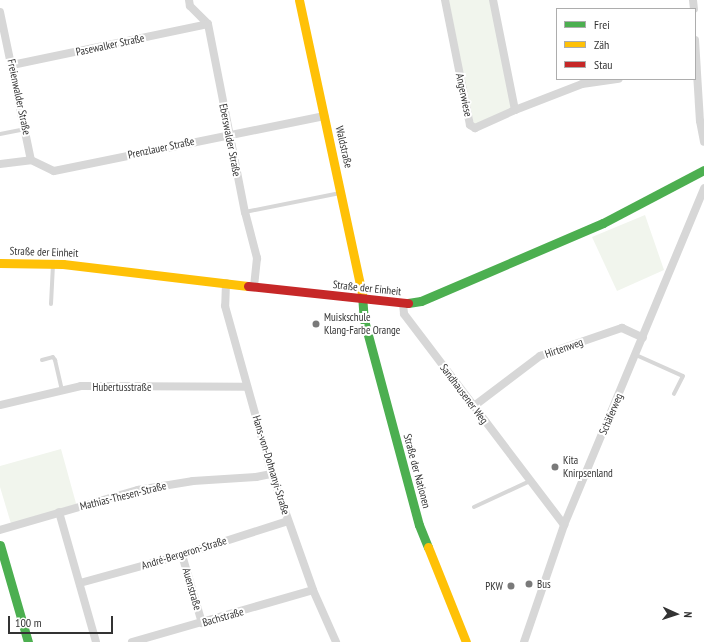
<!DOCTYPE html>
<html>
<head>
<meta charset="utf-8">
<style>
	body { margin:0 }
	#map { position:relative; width:704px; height:642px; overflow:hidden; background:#fff; font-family:"PT Sans Narrow",sans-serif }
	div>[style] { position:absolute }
	.green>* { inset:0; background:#f1f5ed }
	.lane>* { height:4px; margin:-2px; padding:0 2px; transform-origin:2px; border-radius:2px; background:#d7d7d7 }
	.street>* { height:8px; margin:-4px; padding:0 4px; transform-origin:4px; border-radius:4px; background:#d7d7d7 }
	.fast>* { height:9px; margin:-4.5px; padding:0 4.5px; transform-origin:4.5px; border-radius:4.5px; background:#4caf50 }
	.slow>* { height:9px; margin:-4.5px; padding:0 4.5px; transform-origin:4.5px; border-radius:4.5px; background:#ffc107 }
	.jam>* { height:9px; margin:-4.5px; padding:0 4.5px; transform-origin:4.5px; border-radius:4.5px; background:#c62828 }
	.dots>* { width:11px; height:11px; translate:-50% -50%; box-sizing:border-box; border:2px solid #fff; border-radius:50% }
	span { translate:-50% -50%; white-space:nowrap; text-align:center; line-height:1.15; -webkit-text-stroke:4px #fff; paint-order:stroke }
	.street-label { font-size:11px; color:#333 }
	.poi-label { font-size:11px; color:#333 }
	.left { translate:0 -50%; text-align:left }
	.right { translate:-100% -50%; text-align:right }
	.legend { position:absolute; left:556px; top:8px; width:140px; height:72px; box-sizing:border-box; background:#fff; border:1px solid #adadad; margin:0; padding:5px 7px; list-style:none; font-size:12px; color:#333 }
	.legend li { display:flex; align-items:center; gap:8px; height:20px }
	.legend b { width:20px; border:1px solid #adadad }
	.north { position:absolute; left:656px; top:594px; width:40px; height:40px; -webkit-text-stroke:3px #fff; paint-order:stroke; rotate:93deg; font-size:11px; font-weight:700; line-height:16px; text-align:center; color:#333 }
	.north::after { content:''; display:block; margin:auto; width:14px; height:18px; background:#333; clip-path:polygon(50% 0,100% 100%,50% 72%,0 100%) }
	.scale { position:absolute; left:8px; top:616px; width:105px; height:18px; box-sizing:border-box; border:2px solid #333; border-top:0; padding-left:5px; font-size:12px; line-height:14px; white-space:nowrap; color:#333; -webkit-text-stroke:3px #fff; paint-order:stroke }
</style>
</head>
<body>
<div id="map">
	<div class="green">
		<i style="clip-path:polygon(447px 0,490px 0,512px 109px,474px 125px)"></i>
		<i style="clip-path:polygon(645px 215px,664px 270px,617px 291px,592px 237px)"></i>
		<i style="clip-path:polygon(61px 449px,77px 507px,12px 527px,0 487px,0 466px)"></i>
	</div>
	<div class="lane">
		<i style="left:0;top:134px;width:26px;rotate:-11deg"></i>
		<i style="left:245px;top:212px;width:97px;rotate:-11.3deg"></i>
		<i style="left:51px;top:304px;width:40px;rotate:-87.1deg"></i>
		<i style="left:636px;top:355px;width:51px;rotate:24.1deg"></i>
		<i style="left:683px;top:376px;width:20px;rotate:117deg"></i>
		<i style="left:42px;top:360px;width:11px;rotate:-15deg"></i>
		<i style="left:53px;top:357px;width:4px;rotate:56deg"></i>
		<i style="left:55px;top:360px;width:31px;rotate:77deg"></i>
		<i style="left:474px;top:507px;width:62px;rotate:-24.9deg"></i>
	</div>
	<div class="street">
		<i style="left:189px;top:0;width:6px;rotate:81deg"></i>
		<i style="left:190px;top:6px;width:25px;rotate:45deg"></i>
		<i style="left:208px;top:24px;width:192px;rotate:78.9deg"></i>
		<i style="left:245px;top:212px;width:48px;rotate:75.4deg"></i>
		<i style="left:257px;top:258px;width:28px;rotate:96deg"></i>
		<i style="left:445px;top:0;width:127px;rotate:78.7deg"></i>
		<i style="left:470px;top:125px;width:6px;rotate:31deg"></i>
		<i style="left:475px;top:128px;width:44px;rotate:-24.2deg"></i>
		<i style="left:515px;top:110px;width:112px;rotate:-101.3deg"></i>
		<i style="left:693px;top:0;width:9px;rotate:84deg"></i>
		<i style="left:0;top:12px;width:151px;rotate:78.2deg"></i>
		<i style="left:695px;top:40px;width:81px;rotate:86.5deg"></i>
		<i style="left:700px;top:121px;width:21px;rotate:79deg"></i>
		<i style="left:12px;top:65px;width:200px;rotate:-11.8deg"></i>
		<i style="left:515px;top:110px;width:72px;rotate:-21.2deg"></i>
		<i style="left:582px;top:84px;width:37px;rotate:-8deg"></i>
		<i style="left:0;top:164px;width:31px;rotate:-7deg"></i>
		<i style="left:31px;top:160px;width:25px;rotate:26deg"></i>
		<i style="left:54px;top:171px;width:276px;rotate:-11.5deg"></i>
		<i style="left:226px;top:283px;width:23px;rotate:92deg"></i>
		<i style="left:225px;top:306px;width:174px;rotate:74.4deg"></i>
		<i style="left:272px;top:474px;width:123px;rotate:70.5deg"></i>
		<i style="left:313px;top:590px;width:57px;rotate:66.1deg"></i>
		<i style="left:403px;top:304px;width:10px;rotate:84deg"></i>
		<i style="left:404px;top:314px;width:265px;rotate:52.8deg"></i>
		<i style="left:0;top:405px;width:83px;rotate:-13.2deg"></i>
		<i style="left:81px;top:386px;width:166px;rotate:0.3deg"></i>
		<i style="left:474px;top:406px;width:83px;rotate:-37.1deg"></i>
		<i style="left:540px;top:356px;width:87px;rotate:-18.9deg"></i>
		<i style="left:622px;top:328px;width:23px;rotate:25deg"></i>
		<i style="left:59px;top:512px;width:135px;rotate:74.1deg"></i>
		<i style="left:0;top:530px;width:144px;rotate:-16.2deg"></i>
		<i style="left:138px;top:490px;width:56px;rotate:-9.3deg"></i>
		<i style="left:193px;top:481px;width:63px;rotate:-3.6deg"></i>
		<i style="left:256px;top:477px;width:16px;rotate:-11deg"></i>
		<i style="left:182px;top:555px;width:71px;rotate:73.6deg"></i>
		<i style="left:80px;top:583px;width:106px;rotate:-15.4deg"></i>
		<i style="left:182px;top:555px;width:111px;rotate:-17.8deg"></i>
		<i style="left:132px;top:642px;width:188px;rotate:-16deg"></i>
		<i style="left:524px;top:642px;width:124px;rotate:-71.1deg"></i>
		<i style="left:564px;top:525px;width:365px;rotate:-67.4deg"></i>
	</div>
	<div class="fast">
		<i style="left:362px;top:294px;width:26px;rotate:86deg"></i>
		<i style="left:364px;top:320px;width:212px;rotate:75deg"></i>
		<i style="left:419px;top:525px;width:24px;rotate:68deg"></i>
		<i style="left:408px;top:303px;width:13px;rotate:-9deg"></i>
		<i style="left:421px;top:301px;width:198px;rotate:-23.2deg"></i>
		<i style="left:603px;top:223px;width:114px;rotate:-27.7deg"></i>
		<i style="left:0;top:545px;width:101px;rotate:73.9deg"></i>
	</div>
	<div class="slow">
		<i style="left:299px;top:0;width:301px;rotate:77.9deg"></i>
		<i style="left:0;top:263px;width:63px;rotate:0.9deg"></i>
		<i style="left:63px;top:264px;width:186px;rotate:6.8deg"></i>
		<i style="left:428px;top:547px;width:102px;rotate:68.2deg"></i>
	</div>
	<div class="jam">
		<i style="left:248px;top:286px;width:161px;rotate:6.1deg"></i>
	</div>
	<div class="dots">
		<i style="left:316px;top:324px;background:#7a7a7a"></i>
		<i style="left:555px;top:467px;background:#7a7a7a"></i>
		<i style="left:529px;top:584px;background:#7a7a7a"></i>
		<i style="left:511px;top:586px;background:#7a7a7a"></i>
	</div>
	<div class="street-label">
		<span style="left:110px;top:45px;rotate:-12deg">Pasewalker Straße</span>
		<span style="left:464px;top:95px;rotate:78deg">Angerwiese</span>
		<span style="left:19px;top:97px;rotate:78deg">Freienwalder Straße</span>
		<span style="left:230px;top:140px;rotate:79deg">Eberswalder Straße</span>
		<span style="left:344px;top:147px;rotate:77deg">Waldstraße</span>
		<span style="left:161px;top:148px;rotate:-12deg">Prenzlauer Straße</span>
		<span style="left:44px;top:252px;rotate:2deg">Straße der Einheit</span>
		<span style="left:367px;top:288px;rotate:6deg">Straße der Einheit</span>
		<span style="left:564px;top:348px;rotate:-19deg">Hirtenweg</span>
		<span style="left:122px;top:387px">Hubertusstraße</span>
		<span style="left:464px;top:394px;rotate:53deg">Sandhausener Weg</span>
		<span style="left:611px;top:414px;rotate:-67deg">Schäferweg</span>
		<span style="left:271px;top:465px;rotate:73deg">Hans-von-Dohnanyi-Straße</span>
		<span style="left:417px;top:471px;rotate:75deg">Straße der Nationen</span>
		<span style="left:123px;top:496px;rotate:-14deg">Mathias-Thesen-Straße</span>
		<span style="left:184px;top:553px;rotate:-17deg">André-Bergeron-Straße</span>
		<span style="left:192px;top:589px;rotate:74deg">Auenstraße</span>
		<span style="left:223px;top:617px;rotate:-16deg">Bachstraße</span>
	</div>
	<div class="poi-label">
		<span class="left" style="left:324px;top:324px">Muiskschule<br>Klang-Farbe Orange</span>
		<span class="left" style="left:563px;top:467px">Kita<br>Knirpsenland</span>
		<span class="left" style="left:537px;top:584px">Bus</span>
		<span class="right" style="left:503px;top:586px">PKW</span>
	</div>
	<ul class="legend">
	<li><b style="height:5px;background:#4caf50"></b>Frei</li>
	<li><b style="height:5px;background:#ffc107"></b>Zäh</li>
	<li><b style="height:5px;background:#c62828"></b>Stau</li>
	</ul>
	<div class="north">N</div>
	<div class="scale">100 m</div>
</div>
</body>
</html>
